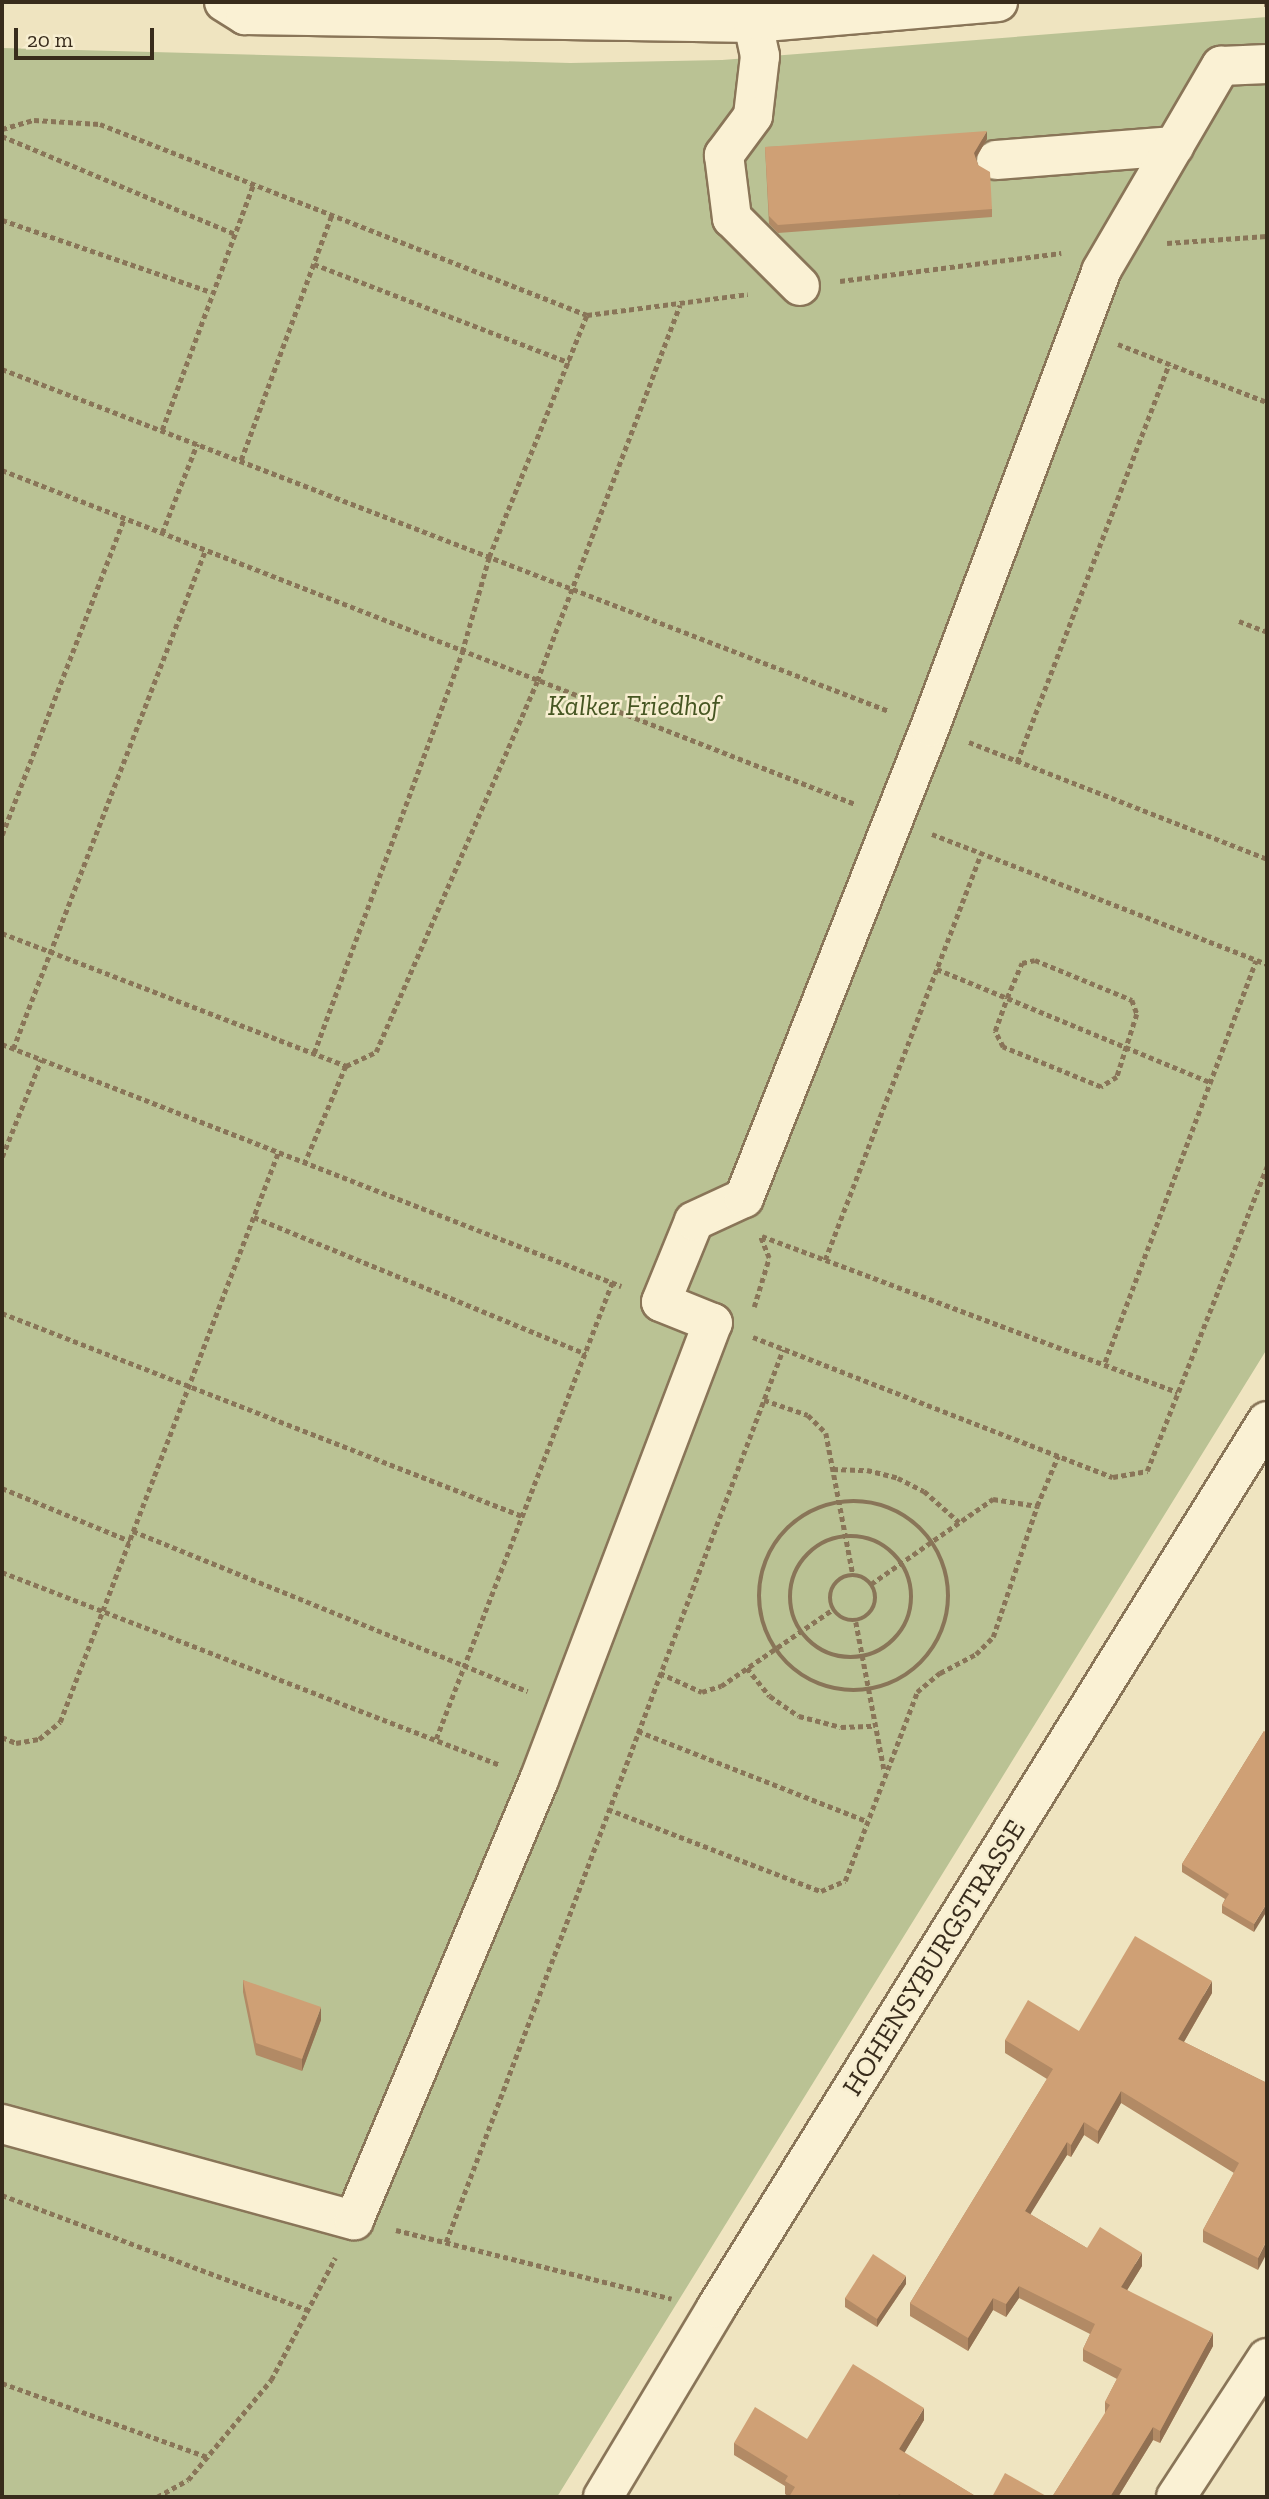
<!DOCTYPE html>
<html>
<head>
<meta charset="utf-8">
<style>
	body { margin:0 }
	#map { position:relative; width:1269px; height:2499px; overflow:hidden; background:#efe4c0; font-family:"Zilla Slab",serif }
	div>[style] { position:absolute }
	.cemetery>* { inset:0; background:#bac294 }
	.path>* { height:4.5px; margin-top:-2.25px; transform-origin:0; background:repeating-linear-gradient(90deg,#897558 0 5px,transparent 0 8.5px) }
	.path>.ring { margin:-2.25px; padding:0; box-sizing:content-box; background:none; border:4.5px solid #897558; border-radius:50% }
	.roads { filter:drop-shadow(2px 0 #897558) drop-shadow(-2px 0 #897558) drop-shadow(0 2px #897558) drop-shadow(0 -2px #897558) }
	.minor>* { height:38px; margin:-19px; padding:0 19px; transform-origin:19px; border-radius:19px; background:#faf1d4 }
	.wall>* { inset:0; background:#b28a65 }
	.shaded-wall>* { inset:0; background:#917052 }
	.building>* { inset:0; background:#cfa075 }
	span { translate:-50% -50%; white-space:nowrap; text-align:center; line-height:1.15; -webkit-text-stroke:5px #f7eed0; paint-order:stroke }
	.park-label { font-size:28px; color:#465622; font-style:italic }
	.street-label { font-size:28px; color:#382c1c }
	.frame { position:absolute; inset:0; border:4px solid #382c1c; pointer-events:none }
	.scale { position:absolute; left:14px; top:28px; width:140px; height:32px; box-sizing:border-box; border:4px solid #382c1c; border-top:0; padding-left:9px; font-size:21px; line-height:24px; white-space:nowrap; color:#382c1c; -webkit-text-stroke:5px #f7eed0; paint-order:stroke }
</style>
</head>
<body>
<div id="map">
	<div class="cemetery">
		<i style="clip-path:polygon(1267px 17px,1267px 1349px,557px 2497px,2px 2497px,2px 48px,570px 63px,722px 60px)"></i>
	</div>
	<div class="path">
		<i style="left:1267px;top:2px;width:6px;rotate:90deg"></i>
		<i style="left:2px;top:129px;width:33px;rotate:-16deg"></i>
		<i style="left:34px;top:120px;width:66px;rotate:3.5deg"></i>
		<i style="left:100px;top:124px;width:523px;rotate:21.41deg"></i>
		<i style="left:587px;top:315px;width:162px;rotate:-7.4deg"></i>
		<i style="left:2px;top:136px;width:253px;rotate:22.8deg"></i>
		<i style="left:2px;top:220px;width:221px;rotate:19deg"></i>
		<i style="left:1167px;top:243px;width:100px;rotate:-4deg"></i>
		<i style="left:314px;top:264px;width:274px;rotate:21.1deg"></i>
		<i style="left:840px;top:281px;width:223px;rotate:-7.2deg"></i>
		<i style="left:1118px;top:344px;width:160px;rotate:21.3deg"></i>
		<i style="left:2px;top:369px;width:951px;rotate:21.09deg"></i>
		<i style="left:162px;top:430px;width:264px;rotate:-69.6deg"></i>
		<i style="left:241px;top:460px;width:262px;rotate:-69.7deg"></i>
		<i style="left:2px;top:470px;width:916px;rotate:21.38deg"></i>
		<i style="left:162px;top:533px;width:96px;rotate:-68.5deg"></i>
		<i style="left:1239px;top:621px;width:30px;rotate:21deg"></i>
		<i style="left:969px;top:742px;width:320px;rotate:21.4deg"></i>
		<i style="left:1017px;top:762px;width:426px;rotate:-69.1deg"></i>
		<i style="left:932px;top:834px;width:359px;rotate:21.2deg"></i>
		<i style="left:2px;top:835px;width:339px;rotate:-68.9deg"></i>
		<i style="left:2px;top:933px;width:369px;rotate:21.1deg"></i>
		<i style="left:346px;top:1066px;width:105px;rotate:112.9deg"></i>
		<i style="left:1035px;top:960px;width:105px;rotate:22.4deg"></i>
		<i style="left:1132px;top:1000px;width:15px;rotate:70deg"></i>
		<i style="left:1137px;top:1014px;width:66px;rotate:107.6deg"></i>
		<i style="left:1117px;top:1077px;width:19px;rotate:148deg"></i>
		<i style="left:1101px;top:1087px;width:106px;rotate:-157.8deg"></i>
		<i style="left:1003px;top:1047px;width:18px;rotate:-117deg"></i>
		<i style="left:995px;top:1031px;width:35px;rotate:-70deg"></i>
		<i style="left:1007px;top:998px;width:38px;rotate:-67deg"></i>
		<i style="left:1022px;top:963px;width:13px;rotate:-13deg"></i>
		<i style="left:937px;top:969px;width:298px;rotate:22.5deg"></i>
		<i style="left:2px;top:1044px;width:665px;rotate:21.35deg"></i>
		<i style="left:13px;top:1049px;width:534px;rotate:-68.92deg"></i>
		<i style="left:314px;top:1053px;width:427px;rotate:-69.7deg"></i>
		<i style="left:462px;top:652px;width:99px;rotate:-74.1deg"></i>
		<i style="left:489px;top:557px;width:261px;rotate:-68deg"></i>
		<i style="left:346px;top:1066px;width:33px;rotate:-25deg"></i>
		<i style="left:376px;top:1052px;width:404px;rotate:-66.5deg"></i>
		<i style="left:537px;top:681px;width:402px;rotate:-69.2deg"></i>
		<i style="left:2px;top:1157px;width:105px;rotate:-68.1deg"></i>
		<i style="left:254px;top:1217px;width:359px;rotate:22.4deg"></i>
		<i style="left:762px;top:1236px;width:444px;rotate:20.6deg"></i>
		<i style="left:825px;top:1260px;width:436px;rotate:-69deg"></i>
		<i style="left:754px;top:1307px;width:51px;rotate:-73deg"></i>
		<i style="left:769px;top:1258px;width:24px;rotate:-112deg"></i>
		<i style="left:2px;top:1313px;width:558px;rotate:21.32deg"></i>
		<i style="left:753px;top:1337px;width:386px;rotate:21.3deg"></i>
		<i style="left:1113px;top:1477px;width:35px;rotate:-10deg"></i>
		<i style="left:1147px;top:1471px;width:327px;rotate:-68.5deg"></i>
		<i style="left:1105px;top:1362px;width:429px;rotate:-69.4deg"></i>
		<i style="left:764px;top:1400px;width:46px;rotate:18.8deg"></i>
		<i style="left:808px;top:1415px;width:25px;rotate:45deg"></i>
		<i style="left:826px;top:1433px;width:144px;rotate:79.2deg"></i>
		<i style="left:833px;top:1469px;width:34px;rotate:2deg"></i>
		<i style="left:867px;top:1470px;width:32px;rotate:14deg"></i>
		<i style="left:898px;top:1478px;width:29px;rotate:27deg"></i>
		<i style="left:924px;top:1491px;width:47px;rotate:41.5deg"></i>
		<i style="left:2px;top:1488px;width:139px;rotate:22.5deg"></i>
		<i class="ring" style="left:759px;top:1501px;width:185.5px;height:185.5px"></i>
		<i style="left:133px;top:1531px;width:426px;rotate:22.1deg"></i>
		<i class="ring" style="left:790px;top:1536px;width:117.5px;height:117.5px"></i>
		<i style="left:2px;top:1572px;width:534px;rotate:21.18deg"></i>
		<i class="ring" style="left:830px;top:1575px;width:41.5px;height:41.5px"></i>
		<i style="left:871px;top:1584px;width:149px;rotate:-34.9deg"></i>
		<i style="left:993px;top:1499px;width:45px;rotate:9deg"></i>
		<i style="left:1037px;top:1506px;width:54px;rotate:-67.2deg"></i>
		<i style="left:856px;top:1622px;width:150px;rotate:79.2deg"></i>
		<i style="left:747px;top:1668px;width:36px;rotate:51deg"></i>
		<i style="left:770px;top:1696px;width:35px;rotate:35deg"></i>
		<i style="left:799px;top:1716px;width:43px;rotate:14.7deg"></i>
		<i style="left:841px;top:1727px;width:34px;rotate:-2deg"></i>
		<i style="left:660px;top:1673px;width:46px;rotate:24.3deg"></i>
		<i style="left:702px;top:1692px;width:20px;rotate:-18deg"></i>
		<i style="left:721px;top:1686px;width:135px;rotate:-34.4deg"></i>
		<i style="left:638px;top:1731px;width:246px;rotate:21.5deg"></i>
		<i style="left:2px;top:1737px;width:15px;rotate:23deg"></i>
		<i style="left:16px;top:1743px;width:23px;rotate:-10deg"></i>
		<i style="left:39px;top:1739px;width:27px;rotate:-39deg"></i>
		<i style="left:60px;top:1722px;width:609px;rotate:-69.04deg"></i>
		<i style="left:436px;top:1739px;width:490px;rotate:-68.9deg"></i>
		<i style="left:608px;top:1809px;width:228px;rotate:21.1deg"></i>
		<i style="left:821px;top:1891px;width:26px;rotate:-23deg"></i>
		<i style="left:845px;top:1881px;width:202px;rotate:-69.1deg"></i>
		<i style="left:917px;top:1692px;width:30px;rotate:-40deg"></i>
		<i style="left:940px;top:1673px;width:41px;rotate:-27.8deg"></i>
		<i style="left:976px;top:1654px;width:24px;rotate:-45deg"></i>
		<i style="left:993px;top:1637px;width:138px;rotate:-71.4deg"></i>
		<i style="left:2px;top:2195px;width:329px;rotate:20.6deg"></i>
		<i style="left:396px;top:2230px;width:284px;rotate:14deg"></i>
		<i style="left:446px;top:2242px;width:954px;rotate:-69.32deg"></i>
		<i style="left:2px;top:2383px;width:219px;rotate:19.8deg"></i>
		<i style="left:157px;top:2497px;width:35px;rotate:-29deg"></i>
		<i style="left:188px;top:2480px;width:130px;rotate:-50.3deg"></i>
		<i style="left:271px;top:2380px;width:138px;rotate:-62.3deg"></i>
	</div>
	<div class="roads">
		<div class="minor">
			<i style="left:224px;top:2px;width:25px;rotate:32deg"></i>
			<i style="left:245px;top:15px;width:508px;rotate:0.9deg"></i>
			<i style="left:753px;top:23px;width:246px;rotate:-4.9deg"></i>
			<i style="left:753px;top:23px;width:34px;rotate:78deg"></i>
			<i style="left:760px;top:56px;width:60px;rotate:96.7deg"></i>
			<i style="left:753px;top:116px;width:49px;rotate:126.6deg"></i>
			<i style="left:724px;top:155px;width:64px;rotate:82.8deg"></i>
			<i style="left:732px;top:218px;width:96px;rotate:45deg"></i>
			<i style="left:996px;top:160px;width:179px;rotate:-4.5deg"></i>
			<i style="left:2px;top:2124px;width:365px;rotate:15.3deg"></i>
			<i style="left:354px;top:2220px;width:477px;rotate:-67.2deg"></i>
			<i style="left:539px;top:1780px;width:489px;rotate:-69.2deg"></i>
			<i style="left:713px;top:1323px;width:56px;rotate:-158deg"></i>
			<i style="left:661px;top:1302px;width:87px;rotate:-67.8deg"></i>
			<i style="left:694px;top:1221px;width:55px;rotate:-24.7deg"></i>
			<i style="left:744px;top:1198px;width:506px;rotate:-68.45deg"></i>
			<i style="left:930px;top:727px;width:487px;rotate:-69.4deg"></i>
			<i style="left:1101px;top:271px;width:238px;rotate:-59.7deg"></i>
			<i style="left:1221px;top:66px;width:46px;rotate:-2.5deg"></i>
			<i style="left:603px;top:2497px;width:220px;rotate:-59.1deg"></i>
			<i style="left:716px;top:2308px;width:1044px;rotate:-58.15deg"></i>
			<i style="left:1176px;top:2497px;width:166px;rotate:-56.8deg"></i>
		</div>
	</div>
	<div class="wall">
		<i style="clip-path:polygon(987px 139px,976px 158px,992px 209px,992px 217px,778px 233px,769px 224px,765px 147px)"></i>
		<i style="clip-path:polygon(1264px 1731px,1254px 1932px,1222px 1913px,1222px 1905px,1225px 1899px,1182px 1872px,1182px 1864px)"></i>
		<i style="clip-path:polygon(243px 1980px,321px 2020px,302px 2071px,256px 2055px,243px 1992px)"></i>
		<i style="clip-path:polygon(1212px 1993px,1184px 2042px,1267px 2083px,1258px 2270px,1203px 2242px,1203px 2230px,1234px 2173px,1121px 2103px,1098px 2144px,1084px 2135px,1071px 2157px,1067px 2155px,1030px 2214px,1087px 2248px,1142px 2266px,1127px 2290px,1213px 2346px,1160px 2443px,1153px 2440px,1118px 2497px,1052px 2497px,1105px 2414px,1105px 2402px,1117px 2379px,1083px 2361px,1083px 2349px,1090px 2334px,1019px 2298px,1006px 2317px,993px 2310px,968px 2351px,910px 2316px,910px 2303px,1047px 2079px,1005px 2053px,1005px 2040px,1079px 2031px)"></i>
		<i style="clip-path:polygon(906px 2284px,877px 2327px,845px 2307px,845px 2298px)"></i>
		<i style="clip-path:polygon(924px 2420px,904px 2453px,977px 2497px,789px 2497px,785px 2494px,785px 2486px,734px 2455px,734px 2443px,807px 2439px)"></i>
	</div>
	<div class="shaded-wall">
		<i style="clip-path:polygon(987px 131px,987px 139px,974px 161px,974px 153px)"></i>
		<i style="clip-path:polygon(1267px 1903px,1267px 1911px,1254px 1932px,1254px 1924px)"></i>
		<i style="clip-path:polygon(1212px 1981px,1212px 1993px,1178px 2052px,1178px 2039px)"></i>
		<i style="clip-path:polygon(321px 2007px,321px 2020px,302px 2071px,302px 2059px)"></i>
		<i style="clip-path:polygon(1121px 2091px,1121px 2103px,1098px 2144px,1098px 2131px)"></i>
		<i style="clip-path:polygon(1084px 2122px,1084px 2135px,1071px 2157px,1071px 2145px)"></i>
		<i style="clip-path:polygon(1067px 2142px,1067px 2155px,1025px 2223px,1025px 2211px)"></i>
		<i style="clip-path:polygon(1267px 2240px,1267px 2253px,1258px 2270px,1258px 2258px)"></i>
		<i style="clip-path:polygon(1142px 2253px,1142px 2266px,1121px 2300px,1121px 2287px)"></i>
		<i style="clip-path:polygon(906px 2276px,906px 2284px,877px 2327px,877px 2319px)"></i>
		<i style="clip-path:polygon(1019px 2286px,1019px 2298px,1006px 2317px,1006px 2304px)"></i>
		<i style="clip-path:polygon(993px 2298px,993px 2310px,968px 2351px,968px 2338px)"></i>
		<i style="clip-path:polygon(1213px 2333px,1213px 2346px,1160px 2443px,1160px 2431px)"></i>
		<i style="clip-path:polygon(924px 2408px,924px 2420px,899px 2462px,899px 2449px)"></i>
		<i style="clip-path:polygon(1153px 2427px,1153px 2440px,1118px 2497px,1110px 2497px)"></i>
	</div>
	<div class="building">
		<i style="clip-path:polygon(987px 131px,974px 153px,978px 165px,990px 172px,992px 209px,778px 225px,769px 216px,765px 147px)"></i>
		<i style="clip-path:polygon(1264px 1731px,1267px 1733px,1267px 1903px,1254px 1924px,1222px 1905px,1229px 1894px,1182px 1864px)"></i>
		<i style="clip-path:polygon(1135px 1936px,1212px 1981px,1178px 2039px,1267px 2083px,1267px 2240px,1258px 2258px,1203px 2230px,1239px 2163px,1121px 2091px,1098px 2131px,1084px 2122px,1071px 2145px,1067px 2142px,1025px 2211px,1087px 2248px,1100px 2227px,1142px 2253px,1121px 2287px,1213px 2333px,1160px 2431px,1153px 2427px,1110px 2497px,1052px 2497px,1110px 2405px,1105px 2402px,1122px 2369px,1083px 2349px,1095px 2324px,1019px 2286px,1006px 2304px,993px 2298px,968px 2338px,910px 2303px,1053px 2069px,1005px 2040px,1028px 2000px,1079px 2031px)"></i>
		<i style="clip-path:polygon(243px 1980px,321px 2007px,302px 2059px,256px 2043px)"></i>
		<i style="clip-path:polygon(873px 2254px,906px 2276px,877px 2319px,845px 2298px)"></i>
		<i style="clip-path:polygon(853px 2364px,924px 2408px,899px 2449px,977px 2497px,904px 2497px,899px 2494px,897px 2497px,789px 2497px,795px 2487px,785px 2481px,788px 2476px,734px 2443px,755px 2407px,807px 2439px)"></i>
		<i style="clip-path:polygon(1005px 2473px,1048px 2497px,992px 2497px)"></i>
	</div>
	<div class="park-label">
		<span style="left:634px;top:706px">Kalker Friedhof</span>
	</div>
	<div class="street-label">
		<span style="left:934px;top:1958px;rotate:-58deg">HOHENSYBURGSTRASSE</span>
	</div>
	<div class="frame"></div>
	<div class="scale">20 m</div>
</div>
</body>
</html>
